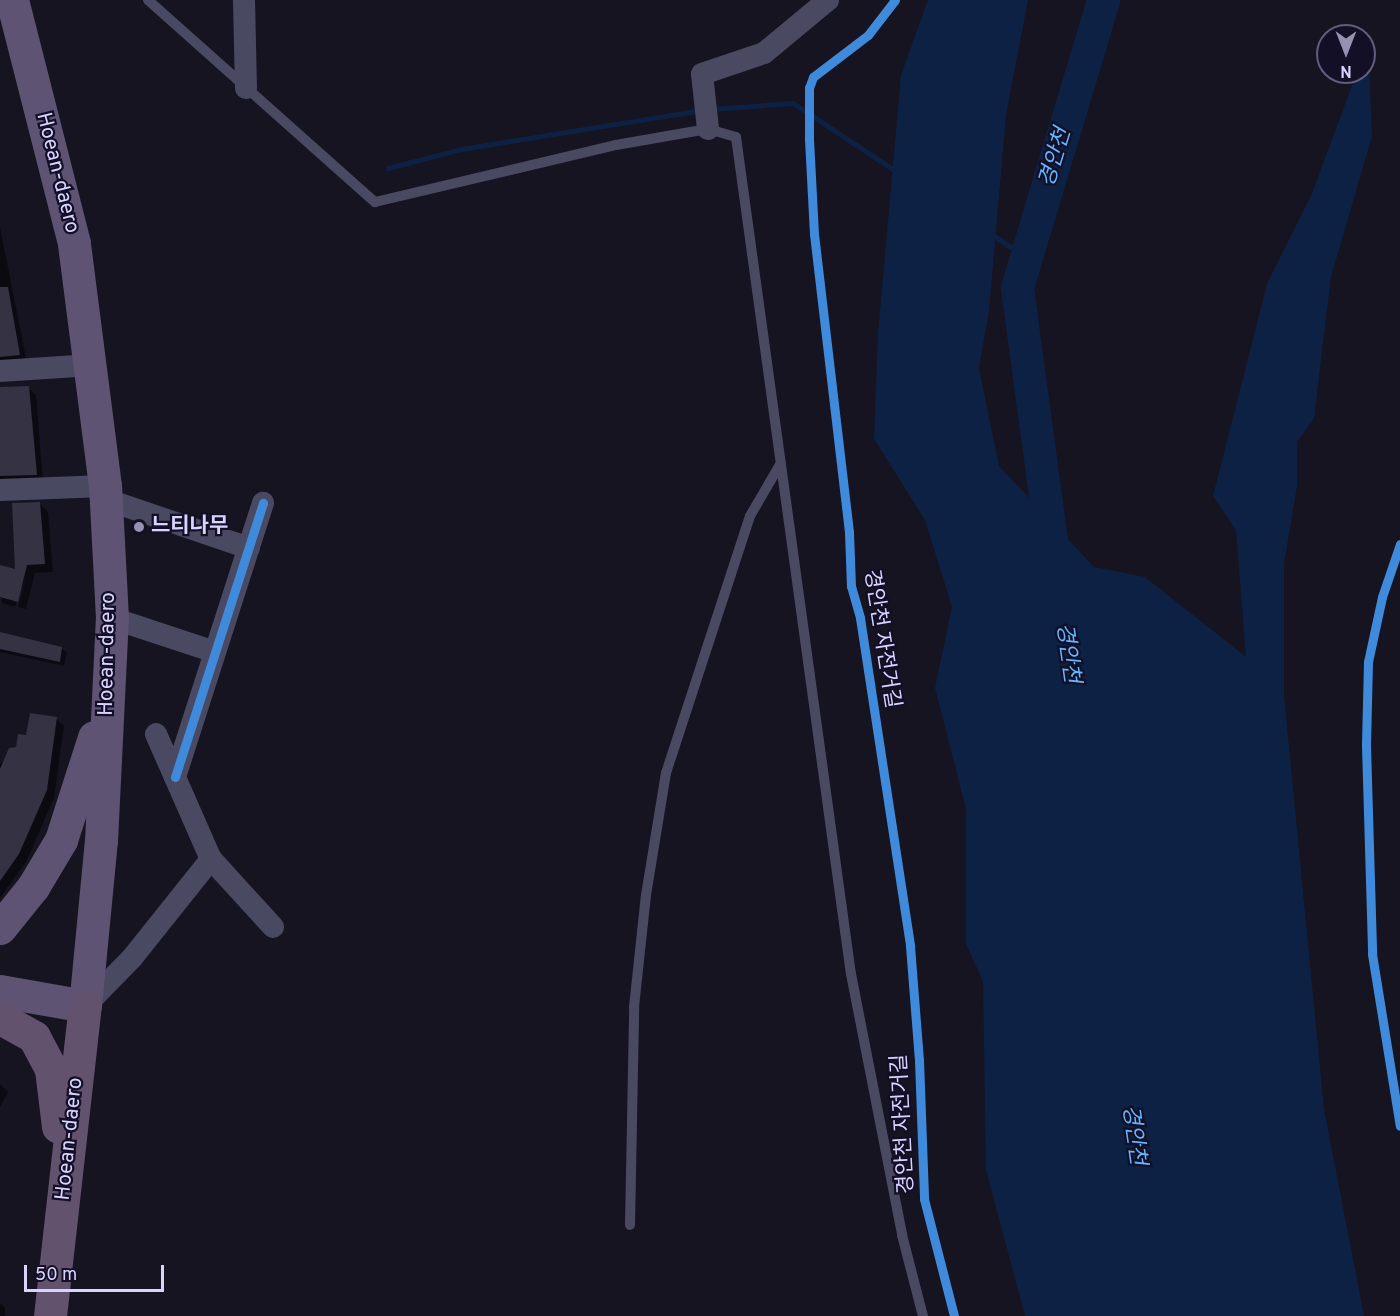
<!DOCTYPE html>
<html>
<head>
<meta charset="utf-8">
<style>
	body { margin:0 }
	#map { position:relative; width:1400px; height:1316px; overflow:hidden; background:#161421; font-family:Overpass,"Noto Sans KR",sans-serif }
	div>[style] { position:absolute }
	.water>* { inset:0; background:#0d2144 }
	.shadow>* { inset:0; background:#0007 }
	.stream>* { height:5px; margin:-2.5px; padding:0 2.5px; transform-origin:2.5px; border-radius:2.5px; background:#0d2144 }
	.river>* { height:33px; margin:-16.5px; padding:0 16.5px; transform-origin:16.5px; border-radius:16.5px; background:#0d2144 }
	.building>* { inset:0; background:#343243 }
	.service>* { height:10px; margin:-5px; padding:0 5px; transform-origin:5px; border-radius:5px; background:#4a4962 }
	.minor>* { height:22px; margin:-11px; padding:0 11px; transform-origin:11px; border-radius:11px; background:#4a4962 }
	.primary>* { height:33px; margin:-16.5px; padding:0 16.5px; transform-origin:16.5px; border-radius:16.5px; background:#5e5373 }
	.trunk>* { height:33px; margin:-16.5px; padding:0 16.5px; transform-origin:16.5px; border-radius:16.5px; background:#62526e }
	.cycleway>* { height:9px; margin:-4.5px; padding:0 4.5px; transform-origin:4.5px; border-radius:4.5px; background:#408adc }
	.dots>* { width:16px; height:16px; translate:-50% -50%; box-sizing:border-box; border:3px solid #130f26; border-radius:50% }
	span { translate:-50% -50%; white-space:nowrap; text-align:center; line-height:1.15; -webkit-text-stroke:4.5px #130f26; paint-order:stroke }
	.street-label { font-size:21px; color:#d9d4ff }
	.poi-label { font-size:21px; color:#d9d4ff; font-weight:700 }
	.left { translate:0 -50%; text-align:left }
	.water-label { font-size:22px; color:#62b6ff; font-style:italic }
	.north { position:absolute; left:1316px; top:24px; width:60px; height:60px; box-sizing:border-box; background:#130f26; border:2px solid #625e7d; border-radius:50%; rotate:180deg; font-size:16px; font-weight:700; line-height:24px; text-align:center; color:#d9d4ff }
	.north::after { content:''; display:block; margin:auto; width:21px; height:27px; background:#9591b1; clip-path:polygon(50% 0,100% 100%,50% 72%,0 100%) }
	.scale { position:absolute; left:24px; top:1265px; width:140px; height:27px; box-sizing:border-box; border:3px solid #d9d4ff; border-top:0; padding-left:8px; font-size:18px; line-height:21px; white-space:nowrap; color:#d9d4ff; -webkit-text-stroke:4px #130f26; paint-order:stroke }
</style>
</head>
<body>
<div id="map">
	<div class="water">
		<i style="clip-path:polygon(928px 0,1028px 0,1006px 115px,989px 311px,979px 368px,999px 466px,1094px 567px,1145px 577px,1246px 657px,1236px 530px,1213px 496px,1267px 284px,1311px 196px,1357px 72px,1364px 72px,1368px 41px,1372px 136px,1331px 277px,1314px 418px,1297px 442px,1297px 486px,1284px 564px,1284px 695px,1324px 1109px,1364px 1316px,1025px 1316px,986px 1170px,983px 981px,966px 944px,966px 809px,935px 688px,952px 607px,925px 520px,874px 439px,878px 334px,901px 75px)"></i>
	</div>
	<div class="shadow">
		<i style="clip-path:polygon(0 227px,27px 363px,0 367px)"></i>
		<i style="clip-path:polygon(28px 388px,36px 395px,43px 482px,0 484px,0 389px)"></i>
		<i style="clip-path:polygon(40px 504px,48px 512px,53px 572px,35px 573px,26px 609px,18px 607px,26px 577px,15px 607px,2px 603px,0 568px,17px 571px)"></i>
		<i style="clip-path:polygon(0 634px,62px 648px,67px 653px,64px 666px,0 652px)"></i>
		<i style="clip-path:polygon(56px 719px,64px 726px,54px 798px,26px 862px,0 898px,0 764px,28px 736px)"></i>
		<i style="clip-path:polygon(0 1084px,8px 1092px,0 1107px)"></i>
		<i style="clip-path:polygon(0 1303px,5px 1308px,5px 1316px,0 1316px)"></i>
	</div>
	<div class="stream">
		<i style="left:711px;top:109px;width:82px;rotate:-4.2deg"></i>
		<i style="left:793px;top:103px;width:125px;rotate:33.6deg"></i>
		<i style="left:388px;top:168px;width:75px;rotate:-14.6deg"></i>
		<i style="left:461px;top:149px;width:244px;rotate:-9.2deg"></i>
		<i style="left:990px;top:233px;width:41px;rotate:34.1deg"></i>
	</div>
	<div class="river">
		<i style="left:1054px;top:562px;width:277px;rotate:-97.7deg"></i>
		<i style="left:1017px;top:287px;width:300px;rotate:-73.3deg"></i>
	</div>
	<div class="building">
		<i style="clip-path:polygon(0 287px,8px 287px,20px 355px,0 357px)"></i>
		<i style="clip-path:polygon(29px 386px,37px 475px,0 476px,0 387px)"></i>
		<i style="clip-path:polygon(40px 502px,45px 564px,27px 565px,18px 602px,0 597px,0 565px,15px 569px,12px 503px)"></i>
		<i style="clip-path:polygon(0 632px,62px 647px,60px 662px,0 649px)"></i>
		<i style="clip-path:polygon(30px 713px,57px 717px,47px 790px,19px 854px,0 881px,0 769px,9px 748px,16px 747px,18px 734px,26px 735px)"></i>
	</div>
	<div class="service">
		<i style="left:148px;top:0;width:304px;rotate:41.7deg"></i>
		<i style="left:375px;top:202px;width:248px;rotate:-13.3deg"></i>
		<i style="left:616px;top:145px;width:93px;rotate:-9.9deg"></i>
		<i style="left:708px;top:129px;width:29px;rotate:16deg"></i>
		<i style="left:736px;top:137px;width:845px;rotate:82.18deg"></i>
		<i style="left:851px;top:974px;width:266px;rotate:78.9deg"></i>
		<i style="left:902px;top:1235px;width:84px;rotate:75.5deg"></i>
		<i style="left:630px;top:1225px;width:218px;rotate:-88.9deg"></i>
		<i style="left:634px;top:1007px;width:113px;rotate:-83.9deg"></i>
		<i style="left:646px;top:895px;width:124px;rotate:-80.7deg"></i>
		<i style="left:666px;top:773px;width:270px;rotate:-71.9deg"></i>
		<i style="left:750px;top:516px;width:61px;rotate:-59.7deg"></i>
	</div>
	<div class="minor">
		<i style="left:244px;top:0;width:88px;rotate:88.7deg"></i>
		<i style="left:708px;top:129px;width:55px;rotate:-96.2deg"></i>
		<i style="left:702px;top:74px;width:65px;rotate:-18.7deg"></i>
		<i style="left:764px;top:53px;width:83px;rotate:-39.6deg"></i>
		<i style="left:0;top:371px;width:92px;rotate:-3.7deg"></i>
		<i style="left:0;top:490px;width:105px;rotate:-2.2deg"></i>
		<i style="left:105px;top:499px;width:152px;rotate:18.8deg"></i>
		<i style="left:112px;top:618px;width:108px;rotate:18.3deg"></i>
		<i style="left:156px;top:734px;width:137px;rotate:66.3deg"></i>
		<i style="left:175px;top:777px;width:288px;rotate:-72.2deg"></i>
		<i style="left:85px;top:1006px;width:67px;rotate:-45.6deg"></i>
		<i style="left:132px;top:958px;width:127px;rotate:-51.4deg"></i>
		<i style="left:211px;top:859px;width:92px;rotate:47.6deg"></i>
	</div>
	<div class="primary">
		<i style="left:0;top:928px;width:53px;rotate:-51.2deg"></i>
		<i style="left:33px;top:887px;width:55px;rotate:-59.2deg"></i>
		<i style="left:61px;top:840px;width:108px;rotate:-72.2deg"></i>
		<i style="left:0;top:991px;width:86px;rotate:10deg"></i>
		<i style="left:85px;top:1006px;width:166px;rotate:-84.5deg"></i>
		<i style="left:101px;top:841px;width:223px;rotate:-87.2deg"></i>
		<i style="left:112px;top:618px;width:132px;rotate:-93deg"></i>
		<i style="left:105px;top:486px;width:245px;rotate:-97.3deg"></i>
		<i style="left:74px;top:243px;width:251px;rotate:-104.3deg"></i>
	</div>
	<div class="trunk">
		<i style="left:0;top:1018px;width:39px;rotate:29deg"></i>
		<i style="left:34px;top:1037px;width:36px;rotate:62deg"></i>
		<i style="left:51px;top:1069px;width:58px;rotate:83.1deg"></i>
		<i style="left:50px;top:1316px;width:312px;rotate:-83.6deg"></i>
	</div>
	<div class="cycleway">
		<i style="left:895px;top:0;width:44px;rotate:127.6deg"></i>
		<i style="left:868px;top:35px;width:69px;rotate:142.6deg"></i>
		<i style="left:813px;top:77px;width:12px;rotate:110deg"></i>
		<i style="left:809px;top:88px;width:51px;rotate:90deg"></i>
		<i style="left:809px;top:139px;width:95px;rotate:87deg"></i>
		<i style="left:814px;top:234px;width:300px;rotate:83.3deg"></i>
		<i style="left:849px;top:532px;width:54px;rotate:87.9deg"></i>
		<i style="left:851px;top:586px;width:33px;rotate:74deg"></i>
		<i style="left:860px;top:618px;width:332px;rotate:81.3deg"></i>
		<i style="left:910px;top:946px;width:114px;rotate:85.5deg"></i>
		<i style="left:919px;top:1060px;width:139px;rotate:87.9deg"></i>
		<i style="left:924px;top:1199px;width:121px;rotate:75.6deg"></i>
		<i style="left:1400px;top:544px;width:56px;rotate:108.8deg"></i>
		<i style="left:1382px;top:597px;width:66px;rotate:102.2deg"></i>
		<i style="left:1368px;top:662px;width:84px;rotate:91.4deg"></i>
		<i style="left:1366px;top:746px;width:208px;rotate:88.3deg"></i>
		<i style="left:1372px;top:954px;width:174px;rotate:80.8deg"></i>
		<i style="left:175px;top:777px;width:288px;rotate:-72.2deg"></i>
	</div>
	<div class="dots">
		<i style="left:139px;top:527px;background:#9591b1"></i>
	</div>
	<div class="street-label">
		<span style="left:57px;top:173px;rotate:76deg">Hoean-daero</span>
		<span style="left:881px;top:639px;rotate:81deg">경안천 자전거길</span>
		<span style="left:108px;top:654px;rotate:-89deg">Hoean-daero</span>
		<span style="left:904px;top:1124px;rotate:-93deg">경안천 자전거길</span>
		<span style="left:70px;top:1139px;rotate:-84deg">Hoean-daero</span>
	</div>
	<div class="poi-label">
		<span class="left" style="left:151px;top:527px">느티나무</span>
	</div>
	<div class="water-label">
		<span style="left:1056px;top:158px;rotate:-73deg">경안천</span>
		<span style="left:1067px;top:653px;rotate:82deg">경안천</span>
		<span style="left:1133px;top:1135px;rotate:82deg">경안천</span>
	</div>
	<div class="north">N</div>
	<div class="scale">50 m</div>
</div>
</body>
</html>
